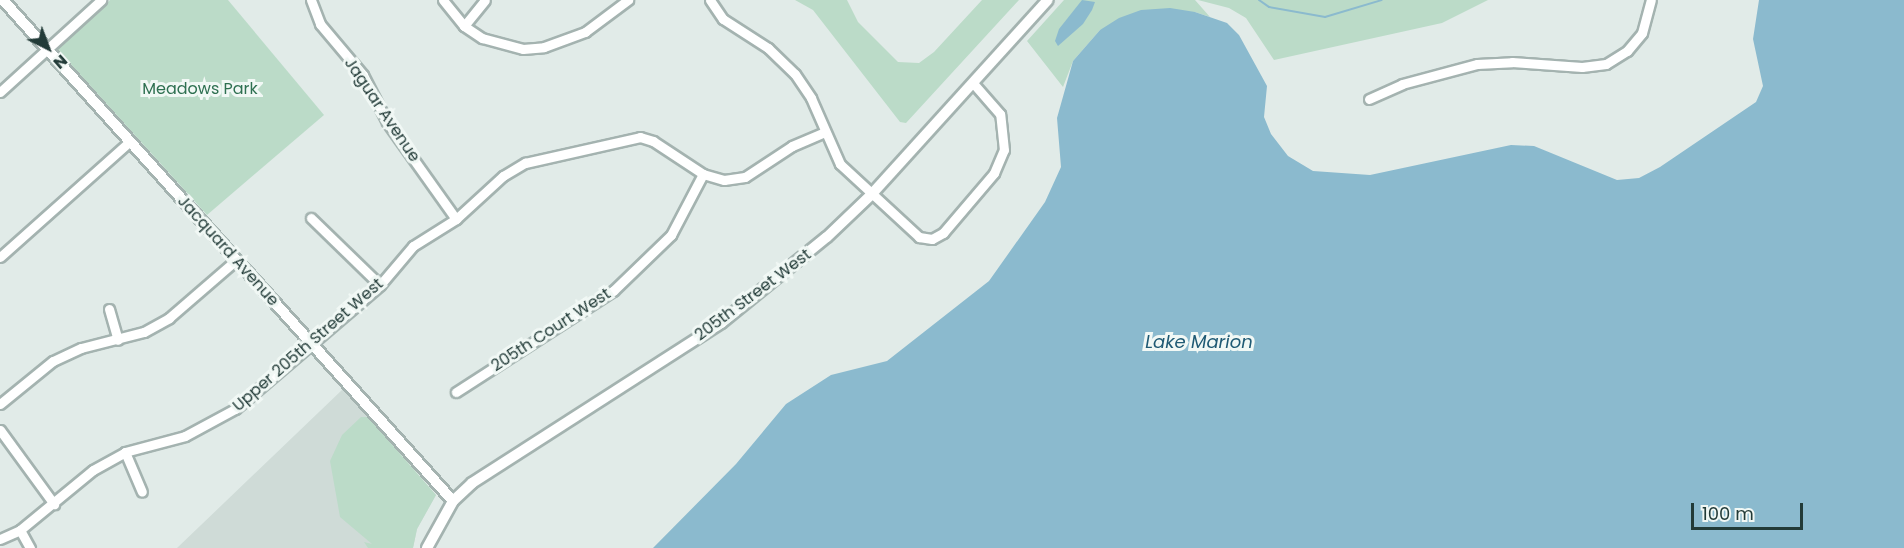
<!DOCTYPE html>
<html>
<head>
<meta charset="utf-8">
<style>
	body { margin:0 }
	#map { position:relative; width:1904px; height:548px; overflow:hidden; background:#e1ebe8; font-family:Poppins,sans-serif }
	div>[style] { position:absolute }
	.built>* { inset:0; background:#cfdbd7 }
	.green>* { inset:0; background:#bbdbc8 }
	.water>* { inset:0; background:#8bbace }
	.stream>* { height:2px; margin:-1px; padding:0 1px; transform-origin:1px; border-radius:1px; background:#8bbace }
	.roads { filter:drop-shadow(2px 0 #a4b3b0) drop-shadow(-2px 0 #a4b3b0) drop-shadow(0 2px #a4b3b0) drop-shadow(0 -2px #a4b3b0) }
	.minor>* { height:9px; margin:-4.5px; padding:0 4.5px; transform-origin:4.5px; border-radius:4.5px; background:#fff }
	.tertiary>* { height:10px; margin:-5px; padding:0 5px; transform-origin:5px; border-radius:5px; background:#fff }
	span { translate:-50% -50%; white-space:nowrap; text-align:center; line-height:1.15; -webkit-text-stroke:6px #f1f8f5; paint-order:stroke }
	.park-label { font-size:16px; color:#2e7051 }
	.street-label { font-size:16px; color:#223b38 }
	.water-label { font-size:18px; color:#1f5a74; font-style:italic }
	.north { position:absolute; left:18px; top:18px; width:60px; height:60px; -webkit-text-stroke:4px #f1f8f5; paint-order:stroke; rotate:138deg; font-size:16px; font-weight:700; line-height:24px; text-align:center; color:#223b38 }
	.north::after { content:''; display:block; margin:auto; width:21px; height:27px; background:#223b38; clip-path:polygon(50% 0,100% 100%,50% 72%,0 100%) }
	.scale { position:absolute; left:1691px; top:503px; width:112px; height:27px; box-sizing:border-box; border:3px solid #223b38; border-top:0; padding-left:8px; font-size:18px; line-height:21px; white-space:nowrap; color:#223b38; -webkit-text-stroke:4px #f1f8f5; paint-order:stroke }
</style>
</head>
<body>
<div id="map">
	<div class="built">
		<i style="clip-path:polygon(343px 389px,436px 495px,417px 529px,413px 548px,177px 548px)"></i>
	</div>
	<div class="green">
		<i style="clip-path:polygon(110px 0,228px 0,324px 115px,207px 215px,57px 49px)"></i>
		<i style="clip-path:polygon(795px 0,847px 0,858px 22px,898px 62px,919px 63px,934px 52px,982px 0,1019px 0,906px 123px,900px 122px,813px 10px)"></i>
		<i style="clip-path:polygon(1064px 0,1195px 0,1210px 17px,1195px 12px,1100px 30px,1073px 61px,1063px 87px,1027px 41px)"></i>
		<i style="clip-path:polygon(1198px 0,1488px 0,1442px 23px,1274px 60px,1246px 18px,1229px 8px)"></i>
		<i style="clip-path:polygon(361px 417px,368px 417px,436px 495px,417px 529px,413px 548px,368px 548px,364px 542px,372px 544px,340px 517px,330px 461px,342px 435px)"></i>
	</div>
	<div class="water">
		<i style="clip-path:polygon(1082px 0,1095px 2px,1092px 10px,1083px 24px,1058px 46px,1055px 41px,1059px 29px)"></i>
		<i style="clip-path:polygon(1759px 0,1904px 0,1904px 548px,653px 548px,736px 464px,786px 404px,831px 375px,887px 361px,989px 281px,1045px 202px,1061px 167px,1057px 118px,1073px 61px,1100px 30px,1119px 18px,1141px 10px,1170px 8px,1195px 12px,1227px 23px,1239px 35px,1267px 86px,1264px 117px,1271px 134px,1288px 156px,1313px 171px,1370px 175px,1511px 145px,1534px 146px,1617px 180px,1639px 178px,1660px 167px,1756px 102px,1763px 86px,1753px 39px)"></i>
	</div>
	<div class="stream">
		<i style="left:1259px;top:0;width:12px;rotate:35deg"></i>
		<i style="left:1269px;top:7px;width:57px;rotate:10.1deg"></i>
		<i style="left:1325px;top:17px;width:59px;rotate:-16.6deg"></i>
	</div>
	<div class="roads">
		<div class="minor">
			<i style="left:311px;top:0;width:26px;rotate:69deg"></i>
			<i style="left:320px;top:24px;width:67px;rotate:49.9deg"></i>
			<i style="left:363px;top:75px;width:53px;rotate:62.9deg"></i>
			<i style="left:387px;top:122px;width:119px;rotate:54.6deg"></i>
			<i style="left:443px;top:0;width:33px;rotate:51deg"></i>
			<i style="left:464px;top:26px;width:22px;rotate:34deg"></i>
			<i style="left:482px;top:38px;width:42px;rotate:15deg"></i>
			<i style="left:523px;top:49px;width:21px;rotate:-5deg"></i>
			<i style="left:544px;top:47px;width:44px;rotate:-20.1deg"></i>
			<i style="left:585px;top:32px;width:54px;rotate:-36.7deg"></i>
			<i style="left:710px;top:0;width:23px;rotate:56deg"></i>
			<i style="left:723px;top:19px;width:54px;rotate:32.8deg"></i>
			<i style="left:768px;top:48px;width:37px;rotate:44deg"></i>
			<i style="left:795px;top:74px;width:29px;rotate:56deg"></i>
			<i style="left:811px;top:98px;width:72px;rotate:66.3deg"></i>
			<i style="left:840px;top:164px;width:108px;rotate:42.7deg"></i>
			<i style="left:919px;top:237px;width:13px;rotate:9deg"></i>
			<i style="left:932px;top:239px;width:13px;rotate:-29deg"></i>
			<i style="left:943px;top:233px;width:79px;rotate:-49.6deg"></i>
			<i style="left:994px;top:173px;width:25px;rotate:-67deg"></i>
			<i style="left:1004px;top:150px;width:36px;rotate:-96deg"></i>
			<i style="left:1000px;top:114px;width:41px;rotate:-131.1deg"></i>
			<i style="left:464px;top:26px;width:33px;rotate:-51deg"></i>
			<i style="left:0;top:92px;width:137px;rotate:-42.3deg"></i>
			<i style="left:1369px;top:99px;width:36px;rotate:-24deg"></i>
			<i style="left:1402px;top:84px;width:78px;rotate:-14.9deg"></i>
			<i style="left:1477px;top:64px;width:35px;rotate:-3deg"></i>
			<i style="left:1512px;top:62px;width:70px;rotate:4.1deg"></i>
			<i style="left:1582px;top:67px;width:24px;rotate:-7deg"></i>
			<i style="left:1606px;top:64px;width:25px;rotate:-32deg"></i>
			<i style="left:1627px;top:51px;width:23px;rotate:-50deg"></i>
			<i style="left:1642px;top:33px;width:34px;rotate:-75deg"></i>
			<i style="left:311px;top:218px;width:96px;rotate:44.2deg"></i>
			<i style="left:0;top:257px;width:174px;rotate:-41.7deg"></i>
			<i style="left:109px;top:309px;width:32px;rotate:74deg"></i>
			<i style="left:456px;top:392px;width:187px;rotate:-32.8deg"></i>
			<i style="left:613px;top:291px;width:81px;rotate:-44deg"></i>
			<i style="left:671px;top:235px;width:69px;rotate:-62.3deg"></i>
			<i style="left:0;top:404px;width:68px;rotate:-39.1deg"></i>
			<i style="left:53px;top:361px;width:31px;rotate:-25deg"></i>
			<i style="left:81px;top:348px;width:65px;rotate:-14.3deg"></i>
			<i style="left:144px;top:332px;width:29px;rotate:-29deg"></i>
			<i style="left:169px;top:318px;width:89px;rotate:-40.9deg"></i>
			<i style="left:0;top:430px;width:92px;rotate:53.9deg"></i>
			<i style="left:125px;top:452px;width:43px;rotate:67deg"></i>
			<i style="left:20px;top:530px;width:21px;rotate:61deg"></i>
			<i style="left:0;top:539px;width:22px;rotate:-24deg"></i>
			<i style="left:20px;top:530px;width:94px;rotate:-39.4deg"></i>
			<i style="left:93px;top:470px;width:37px;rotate:-29deg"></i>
			<i style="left:125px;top:452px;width:62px;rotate:-14.9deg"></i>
			<i style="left:185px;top:436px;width:57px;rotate:-28.4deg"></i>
			<i style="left:235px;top:409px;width:191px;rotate:-40.5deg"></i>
			<i style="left:380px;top:285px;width:51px;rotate:-49.8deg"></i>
			<i style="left:413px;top:246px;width:51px;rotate:-32.1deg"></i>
			<i style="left:456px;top:219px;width:64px;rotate:-42.5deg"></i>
			<i style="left:503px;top:176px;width:26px;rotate:-31deg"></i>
			<i style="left:525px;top:163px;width:118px;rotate:-12.7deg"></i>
			<i style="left:640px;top:137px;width:14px;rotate:17deg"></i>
			<i style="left:653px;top:141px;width:60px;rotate:33.4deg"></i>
			<i style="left:703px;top:174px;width:22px;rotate:16deg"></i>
			<i style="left:724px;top:180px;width:21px;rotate:-8deg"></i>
			<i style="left:745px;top:177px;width:56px;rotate:-33.4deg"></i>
			<i style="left:792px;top:146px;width:36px;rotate:-23deg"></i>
		</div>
		<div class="tertiary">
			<i style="left:3px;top:0;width:673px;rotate:48.07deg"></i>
			<i style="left:427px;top:548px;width:54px;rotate:-61deg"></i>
			<i style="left:453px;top:501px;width:26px;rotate:-43deg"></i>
			<i style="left:472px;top:483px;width:296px;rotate:-32.7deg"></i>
			<i style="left:721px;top:323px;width:136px;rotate:-39.1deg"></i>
			<i style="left:827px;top:237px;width:61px;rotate:-43.7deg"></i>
			<i style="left:871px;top:195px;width:263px;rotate:-47.8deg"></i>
		</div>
	</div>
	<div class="park-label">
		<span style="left:200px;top:89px">Meadows Park</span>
	</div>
	<div class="street-label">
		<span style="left:382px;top:110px;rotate:56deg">Jaguar Avenue</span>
		<span style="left:228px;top:251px;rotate:48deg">Jacquard Avenue</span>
		<span style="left:753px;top:295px;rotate:-37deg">205th Street West</span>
		<span style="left:551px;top:330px;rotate:-33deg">205th Court West</span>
		<span style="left:308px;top:345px;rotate:-41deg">Upper 205th Street West</span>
	</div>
	<div class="water-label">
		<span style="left:1199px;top:342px">Lake Marion</span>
	</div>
	<div class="north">N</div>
	<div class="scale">100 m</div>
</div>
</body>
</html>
